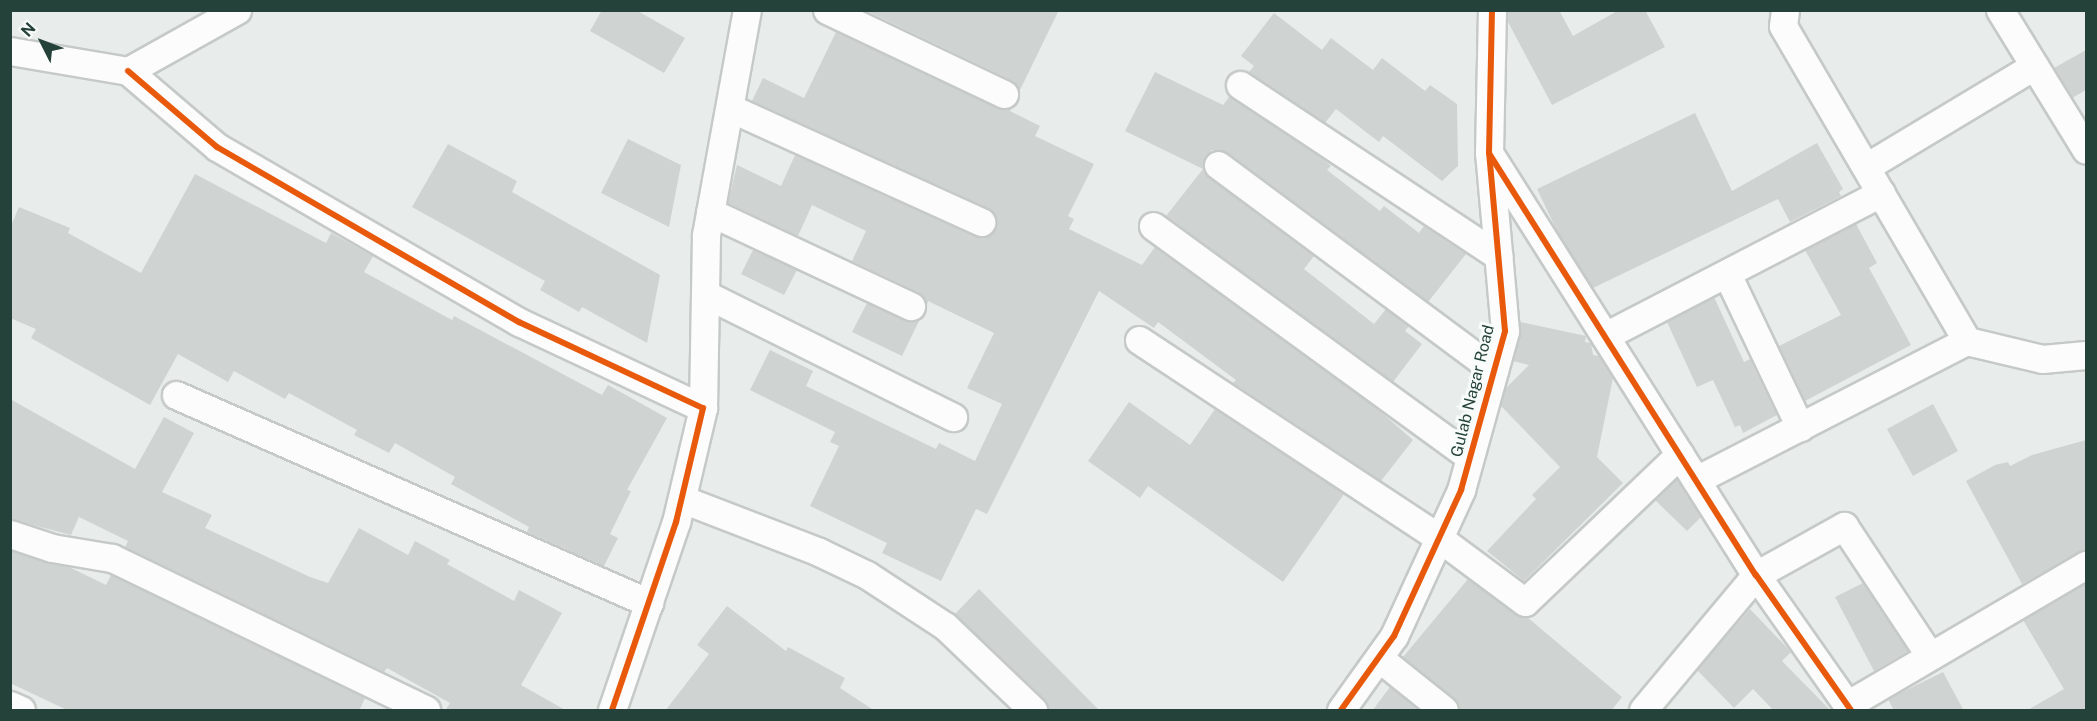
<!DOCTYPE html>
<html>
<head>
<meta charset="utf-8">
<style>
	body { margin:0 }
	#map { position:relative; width:2097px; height:721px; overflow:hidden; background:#e8edeb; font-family:"Public Sans",sans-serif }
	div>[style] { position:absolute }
	.building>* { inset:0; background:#cfd4d2 }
	.roads { filter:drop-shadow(2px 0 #c5cac8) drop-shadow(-2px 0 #c5cac8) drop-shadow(0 2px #c5cac8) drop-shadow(0 -2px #c5cac8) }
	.street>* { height:27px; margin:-13.5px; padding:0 13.5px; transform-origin:13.5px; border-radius:13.5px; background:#fcfcfc }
	.cycleway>* { height:6px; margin:-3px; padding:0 3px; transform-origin:3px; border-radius:3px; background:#e8590c }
	span { translate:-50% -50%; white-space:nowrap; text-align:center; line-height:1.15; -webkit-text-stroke:6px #f7fbf9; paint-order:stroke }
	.street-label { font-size:16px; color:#24423a }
	.frame { position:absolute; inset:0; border:12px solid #24423a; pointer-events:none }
	.north { position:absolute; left:12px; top:12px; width:60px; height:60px; -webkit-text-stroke:4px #f7fbf9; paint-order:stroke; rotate:312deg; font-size:16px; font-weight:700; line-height:24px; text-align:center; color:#24423a }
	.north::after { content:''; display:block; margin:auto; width:21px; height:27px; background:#24423a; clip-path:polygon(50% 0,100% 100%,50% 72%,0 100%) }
</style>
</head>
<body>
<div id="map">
	<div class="building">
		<i style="clip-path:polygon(602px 10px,636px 10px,685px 38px,664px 73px,590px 31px)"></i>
		<i style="clip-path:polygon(865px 10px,1059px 10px,1019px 92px,1011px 80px)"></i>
		<i style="clip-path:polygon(1508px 10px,1559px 10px,1573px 36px,1619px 10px,1645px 10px,1665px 47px,1552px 105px,1508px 22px)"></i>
		<i style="clip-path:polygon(1274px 13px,1322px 50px,1331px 38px,1373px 70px,1382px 58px,1425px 91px,1430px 85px,1457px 104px,1458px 166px,1442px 181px,1383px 136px,1379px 142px,1336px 109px,1325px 123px,1249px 72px,1254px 66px,1241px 56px)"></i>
		<i style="clip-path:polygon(836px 32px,997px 108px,1012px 107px,1010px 111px,1040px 126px,1035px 136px,1094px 164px,1068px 216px,1074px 219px,1069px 229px,1142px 265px,1155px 247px,1374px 406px,1413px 440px,1381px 481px,1233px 383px,1236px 380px,1158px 322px,1154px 328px,1099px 291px,987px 514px,976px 509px,941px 581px,882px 553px,887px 543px,810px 506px,839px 446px,830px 442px,835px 432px,750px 390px,770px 350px,813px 371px,806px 386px,936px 449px,939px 443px,975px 461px,1002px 404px,967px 388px,994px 333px,928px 301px,927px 305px,918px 292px,852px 261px,866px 231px,812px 205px,798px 236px,728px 203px,737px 165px,781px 186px,795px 155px,974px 236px,983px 238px,995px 229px,997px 220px,988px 208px,752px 101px,763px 78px,804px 98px)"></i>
		<i style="clip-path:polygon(2086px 50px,2086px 90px,2072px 98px,2054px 68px)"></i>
		<i style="clip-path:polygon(1155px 72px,1223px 105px,1230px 96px,1319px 156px,1331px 166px,1327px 170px,1380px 211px,1384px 206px,1419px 233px,1424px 226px,1466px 254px,1428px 302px,1227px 152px,1212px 150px,1205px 156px,1203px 171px,1209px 178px,1314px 256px,1304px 269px,1374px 324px,1386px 309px,1409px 326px,1405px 331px,1422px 344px,1393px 382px,1166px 216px,1203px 169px,1125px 131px)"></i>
		<i style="clip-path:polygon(1695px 113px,1732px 191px,1817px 143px,1843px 189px,1839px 192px,1841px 196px,1790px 222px,1778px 199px,1593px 288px,1558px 233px,1537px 189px)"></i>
		<i style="clip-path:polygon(628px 139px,681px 165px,669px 227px,601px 193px)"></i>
		<i style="clip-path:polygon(448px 144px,517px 181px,512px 192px,660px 275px,647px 343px,582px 307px,579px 312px,540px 290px,545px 281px,412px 207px)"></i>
		<i style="clip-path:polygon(195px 174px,326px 243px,331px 233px,373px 256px,364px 272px,452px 320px,454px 316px,602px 395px,608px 385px,667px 418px,627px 490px,631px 491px,610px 534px,618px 538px,604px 566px,527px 532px,529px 527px,451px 484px,455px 477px,395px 443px,389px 453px,354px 435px,357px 430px,289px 393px,285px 399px,234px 371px,228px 382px,178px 354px,150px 405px,31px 338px,36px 329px,10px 318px,10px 228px,19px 207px,70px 228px,68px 233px,141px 273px)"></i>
		<i style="clip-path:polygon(1856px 224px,1877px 263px,1869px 268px,1911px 345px,1805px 401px,1779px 346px,1841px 315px,1805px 250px)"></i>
		<i style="clip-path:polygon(753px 250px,797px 270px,784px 295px,741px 274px)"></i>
		<i style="clip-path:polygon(1714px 297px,1744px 362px,1750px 359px,1777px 415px,1743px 433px,1740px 425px,1735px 427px,1713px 380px,1697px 387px,1667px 322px)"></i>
		<i style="clip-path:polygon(867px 303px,905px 320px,920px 319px,902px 356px,852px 332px)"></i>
		<i style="clip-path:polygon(1520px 322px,1586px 336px,1585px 342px,1591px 343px,1593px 355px,1599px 356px,1613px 378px,1597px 457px,1623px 483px,1524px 581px,1487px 551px,1536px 499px,1532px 495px,1560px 467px,1501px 406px,1505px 389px,1529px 365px,1513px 361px)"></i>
		<i style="clip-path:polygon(10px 399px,135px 469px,164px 417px,194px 433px,162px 492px,212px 515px,205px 528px,310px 577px,328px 583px,359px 528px,408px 555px,415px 541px,450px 560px,447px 564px,514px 601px,519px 590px,562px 613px,521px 685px,567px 711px,445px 711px,450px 703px,387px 668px,384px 672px,125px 547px,128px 541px,79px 517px,71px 535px,10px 519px)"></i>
		<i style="clip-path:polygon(1129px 402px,1190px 445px,1215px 409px,1344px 494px,1283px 582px,1148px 486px,1140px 498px,1088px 461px)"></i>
		<i style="clip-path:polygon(1933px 404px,1958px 451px,1913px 476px,1887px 429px)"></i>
		<i style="clip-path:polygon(2086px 440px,2086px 549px,2022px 584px,1966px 481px,1995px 465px,2008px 462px,2010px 466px,2032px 455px)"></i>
		<i style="clip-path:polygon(1677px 479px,1701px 517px,1687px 531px,1655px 500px)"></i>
		<i style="clip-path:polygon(10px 551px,67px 566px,106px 585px,111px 575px,365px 698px,359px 711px,69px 711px,10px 683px)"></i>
		<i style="clip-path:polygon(1468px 579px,1516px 615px,1527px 617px,1622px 697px,1611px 711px,1459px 711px,1454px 698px,1403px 657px)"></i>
		<i style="clip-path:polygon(1863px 583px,1908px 651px,1874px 671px,1835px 597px)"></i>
		<i style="clip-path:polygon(2086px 583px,2086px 711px,2026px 711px,2064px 689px,2023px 620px)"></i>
		<i style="clip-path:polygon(979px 589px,1100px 711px,1048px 711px,1044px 699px,955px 614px)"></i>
		<i style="clip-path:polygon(727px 606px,786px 651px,788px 647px,845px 678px,840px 688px,875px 711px,665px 711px,709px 654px,697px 645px)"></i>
		<i style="clip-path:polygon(1750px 609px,1791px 652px,1782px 661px,1831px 711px,1774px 711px,1753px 689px,1734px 708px,1697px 670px)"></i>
		<i style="clip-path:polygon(1943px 672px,1964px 711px,1894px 711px,1888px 699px)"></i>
		<i style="clip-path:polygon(1390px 687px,1419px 711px,1372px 711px)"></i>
	</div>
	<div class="roads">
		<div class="street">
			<i style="left:827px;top:10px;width:196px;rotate:25.4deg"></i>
			<i style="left:1785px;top:10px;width:16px;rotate:97deg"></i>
			<i style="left:1783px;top:26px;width:365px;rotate:59.7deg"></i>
			<i style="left:2000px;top:10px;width:164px;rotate:58.4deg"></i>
			<i style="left:10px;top:51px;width:120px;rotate:9.6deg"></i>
			<i style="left:128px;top:71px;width:125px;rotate:-29.2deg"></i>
			<i style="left:128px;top:71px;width:117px;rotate:40.5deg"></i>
			<i style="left:217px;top:147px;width:349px;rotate:30.1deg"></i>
			<i style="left:519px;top:322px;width:203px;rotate:25.1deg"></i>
			<i style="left:703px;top:408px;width:117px;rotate:103.3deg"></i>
			<i style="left:676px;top:522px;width:199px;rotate:108.8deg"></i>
			<i style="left:1240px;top:85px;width:310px;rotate:33.5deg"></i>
			<i style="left:730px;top:108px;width:276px;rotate:24.4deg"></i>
			<i style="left:1491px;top:156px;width:496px;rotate:57.7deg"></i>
			<i style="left:1756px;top:575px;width:165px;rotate:54.9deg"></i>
			<i style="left:1218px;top:165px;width:344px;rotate:36.6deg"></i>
			<i style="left:1866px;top:167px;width:196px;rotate:-31deg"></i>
			<i style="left:710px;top:212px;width:222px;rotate:25.1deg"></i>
			<i style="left:1153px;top:226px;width:392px;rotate:36.1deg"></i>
			<i style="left:1727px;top:274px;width:170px;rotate:64.5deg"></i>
			<i style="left:705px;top:294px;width:277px;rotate:26.4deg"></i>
			<i style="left:1605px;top:336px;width:311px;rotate:-27.4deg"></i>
			<i style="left:1139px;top:340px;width:359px;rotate:33.4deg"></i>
			<i style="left:1439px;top:538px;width:107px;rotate:36.7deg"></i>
			<i style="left:1525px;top:602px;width:214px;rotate:-43.7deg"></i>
			<i style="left:176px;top:395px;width:517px;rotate:23.74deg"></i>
			<i style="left:703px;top:408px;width:173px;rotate:-89deg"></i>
			<i style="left:706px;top:235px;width:229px;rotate:-79.7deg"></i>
			<i style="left:1696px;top:480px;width:305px;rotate:-27.2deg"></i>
			<i style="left:1967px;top:341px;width:77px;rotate:13.5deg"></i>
			<i style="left:2042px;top:359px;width:44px;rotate:-5.2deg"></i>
			<i style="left:682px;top:499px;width:147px;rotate:21.1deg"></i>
			<i style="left:819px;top:552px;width:53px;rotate:25.6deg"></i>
			<i style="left:867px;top:575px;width:93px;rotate:33.2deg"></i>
			<i style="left:945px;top:626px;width:122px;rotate:43.7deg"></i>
			<i style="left:10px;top:534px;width:44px;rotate:18.4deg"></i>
			<i style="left:52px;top:548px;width:61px;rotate:9.5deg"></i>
			<i style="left:112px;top:558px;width:349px;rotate:25.8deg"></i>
			<i style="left:1379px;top:658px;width:83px;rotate:38.7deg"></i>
			<i style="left:10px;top:705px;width:12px;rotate:24deg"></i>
			<i style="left:1847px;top:705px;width:277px;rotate:-30.4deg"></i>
			<i style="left:1341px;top:710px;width:91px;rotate:-54.4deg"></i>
			<i style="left:1394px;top:636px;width:161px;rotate:-65.3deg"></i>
			<i style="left:1461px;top:490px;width:165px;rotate:-74.5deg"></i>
			<i style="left:1505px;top:331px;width:179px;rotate:-95.1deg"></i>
			<i style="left:1489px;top:153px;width:143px;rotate:-88.8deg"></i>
			<i style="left:1643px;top:710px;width:176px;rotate:-50.1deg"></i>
			<i style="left:1756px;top:575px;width:101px;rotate:-29.1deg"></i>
			<i style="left:1844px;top:526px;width:156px;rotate:56.5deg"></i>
		</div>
	</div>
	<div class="cycleway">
		<i style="left:128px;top:71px;width:117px;rotate:40.5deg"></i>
		<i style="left:217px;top:147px;width:349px;rotate:30.1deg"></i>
		<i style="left:519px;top:322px;width:203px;rotate:25.1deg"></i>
		<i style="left:703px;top:408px;width:117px;rotate:103.3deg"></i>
		<i style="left:676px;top:522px;width:199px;rotate:108.8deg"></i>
		<i style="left:1490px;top:155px;width:497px;rotate:57.7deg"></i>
		<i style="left:1756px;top:575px;width:165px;rotate:54.9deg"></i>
		<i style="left:1341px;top:710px;width:91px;rotate:-54.4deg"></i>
		<i style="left:1394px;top:636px;width:161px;rotate:-65.3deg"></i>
		<i style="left:1461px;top:490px;width:165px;rotate:-74.5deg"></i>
		<i style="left:1505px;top:331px;width:179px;rotate:-95.1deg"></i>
		<i style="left:1489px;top:153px;width:143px;rotate:-88.8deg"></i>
	</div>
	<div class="street-label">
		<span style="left:1473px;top:391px;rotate:-76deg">Gulab Nagar Road</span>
	</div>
	<div class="frame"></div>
	<div class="north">N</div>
</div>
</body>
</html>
